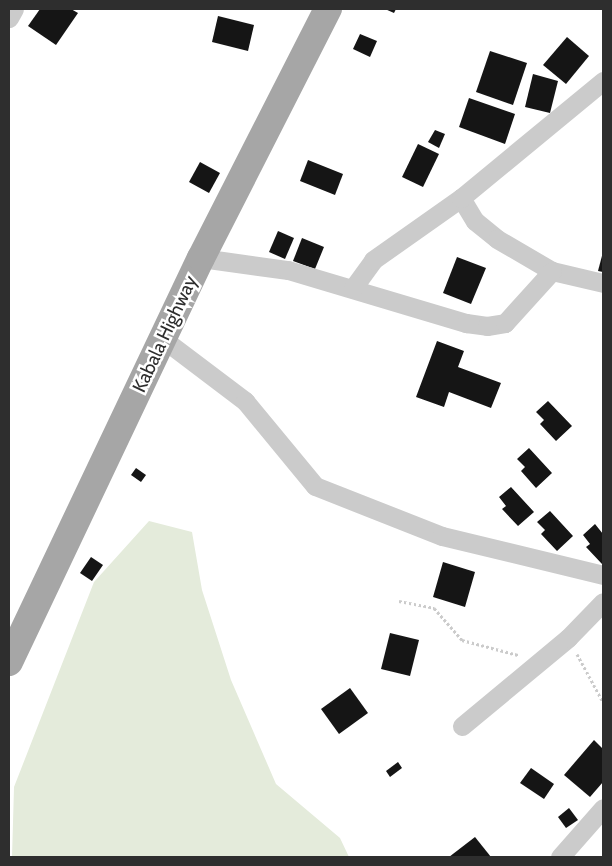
<!DOCTYPE html>
<html>
<head>
<meta charset="utf-8">
<style>
	body { margin:0 }
	#map { position:relative; width:612px; height:866px; overflow:hidden; background:#fff; font-family:Cabin,sans-serif }
	div>[style] { position:absolute }
	.green>* { inset:0; background:#e4ebdb }
	.building>* { inset:0; background:#151515 }
	.path>* { height:3px; margin-top:-1.5px; transform-origin:0; background:repeating-linear-gradient(90deg,#cbcbcb 0 2.5px,transparent 0 5px) }
	.minor>* { height:19px; margin:-9.5px; padding:0 9.5px; transform-origin:9.5px; border-radius:9.5px; background:#cbcbcb }
	.primary>* { height:28px; margin:-14px; padding:0 14px; transform-origin:14px; border-radius:14px; background:#a6a6a6 }
	span { translate:-50% -50%; white-space:nowrap; text-align:center; line-height:1.15; -webkit-text-stroke:5px #fff; paint-order:stroke }
	.street-label { font-size:19px; color:#2e2e2e }
	.frame { position:absolute; inset:0; border:10px solid #2e2e2e; pointer-events:none }
</style>
</head>
<body>
<div id="map">
	<div class="green">
		<i style="clip-path:polygon(149px 521px,192px 532px,202px 590px,231px 680px,276px 784px,340px 838px,349px 857px,12px 857px,14px 787px,94px 582px)"></i>
	</div>
	<div class="building">
		<i style="clip-path:polygon(40px 9px,71px 9px,78px 13px,56px 45px,28px 26px)"></i>
		<i style="clip-path:polygon(385px 9px,396px 9px,394px 13px)"></i>
		<i style="clip-path:polygon(218px 16px,254px 25px,248px 51px,212px 42px)"></i>
		<i style="clip-path:polygon(360px 34px,377px 41px,370px 57px,353px 49px)"></i>
		<i style="clip-path:polygon(567px 37px,589px 56px,566px 84px,543px 65px)"></i>
		<i style="clip-path:polygon(490px 51px,527px 63px,513px 105px,476px 92px)"></i>
		<i style="clip-path:polygon(533px 74px,558px 81px,550px 113px,525px 107px)"></i>
		<i style="clip-path:polygon(469px 98px,515px 114px,505px 144px,459px 127px)"></i>
		<i style="clip-path:polygon(435px 130px,445px 134px,439px 148px,428px 142px)"></i>
		<i style="clip-path:polygon(418px 144px,439px 154px,423px 187px,402px 177px)"></i>
		<i style="clip-path:polygon(308px 160px,343px 174px,335px 195px,300px 181px)"></i>
		<i style="clip-path:polygon(200px 162px,220px 173px,209px 193px,189px 182px)"></i>
		<i style="clip-path:polygon(278px 231px,294px 238px,285px 259px,269px 252px)"></i>
		<i style="clip-path:polygon(302px 238px,324px 247px,315px 269px,293px 261px)"></i>
		<i style="clip-path:polygon(603px 252px,603px 272px,598px 271px)"></i>
		<i style="clip-path:polygon(457px 257px,486px 268px,471px 304px,443px 293px)"></i>
		<i style="clip-path:polygon(437px 341px,464px 351px,458px 367px,501px 383px,491px 408px,449px 392px,444px 407px,416px 397px)"></i>
		<i style="clip-path:polygon(548px 401px,572px 426px,556px 441px,540px 424px,544px 420px,536px 412px)"></i>
		<i style="clip-path:polygon(529px 448px,552px 473px,536px 488px,521px 471px,525px 467px,517px 459px)"></i>
		<i style="clip-path:polygon(136px 468px,146px 475px,141px 482px,131px 475px)"></i>
		<i style="clip-path:polygon(511px 487px,534px 512px,518px 526px,502px 509px,506px 506px,499px 497px)"></i>
		<i style="clip-path:polygon(550px 511px,573px 536px,557px 551px,541px 534px,545px 530px,537px 522px)"></i>
		<i style="clip-path:polygon(595px 524px,603px 534px,602px 564px,586px 547px,590px 544px,583px 535px)"></i>
		<i style="clip-path:polygon(91px 557px,103px 565px,92px 581px,80px 573px)"></i>
		<i style="clip-path:polygon(443px 562px,475px 572px,465px 607px,433px 597px)"></i>
		<i style="clip-path:polygon(390px 633px,419px 640px,410px 676px,381px 669px)"></i>
		<i style="clip-path:polygon(350px 688px,368px 713px,339px 734px,321px 709px)"></i>
		<i style="clip-path:polygon(594px 740px,603px 749px,603px 782px,590px 797px,564px 775px)"></i>
		<i style="clip-path:polygon(398px 762px,402px 768px,390px 777px,386px 771px)"></i>
		<i style="clip-path:polygon(531px 768px,554px 784px,544px 799px,520px 783px)"></i>
		<i style="clip-path:polygon(569px 808px,578px 820px,566px 828px,558px 817px)"></i>
		<i style="clip-path:polygon(475px 837px,491px 857px,449px 857px)"></i>
	</div>
	<div class="path">
		<i style="left:399px;top:601px;width:36px;rotate:11deg"></i>
		<i style="left:434px;top:608px;width:43px;rotate:48.8deg"></i>
		<i style="left:462px;top:640px;width:58px;rotate:15deg"></i>
		<i style="left:577px;top:654px;width:55px;rotate:61.6deg"></i>
	</div>
	<div class="minor">
		<i style="left:9px;top:18px;width:10px;rotate:-61deg"></i>
		<i style="left:461px;top:198px;width:27px;rotate:59deg"></i>
		<i style="left:475px;top:221px;width:28px;rotate:39deg"></i>
		<i style="left:497px;top:239px;width:64px;rotate:30.2deg"></i>
		<i style="left:552px;top:271px;width:52px;rotate:13.2deg"></i>
		<i style="left:201px;top:258px;width:88px;rotate:7.9deg"></i>
		<i style="left:288px;top:270px;width:186px;rotate:16.6deg"></i>
		<i style="left:466px;top:323px;width:21px;rotate:8deg"></i>
		<i style="left:487px;top:326px;width:18px;rotate:-9deg"></i>
		<i style="left:505px;top:323px;width:70px;rotate:-47.9deg"></i>
		<i style="left:353px;top:288px;width:34px;rotate:-54deg"></i>
		<i style="left:373px;top:260px;width:108px;rotate:-35.2deg"></i>
		<i style="left:461px;top:198px;width:184px;rotate:-39.5deg"></i>
		<i style="left:163px;top:339px;width:103px;rotate:37.1deg"></i>
		<i style="left:245px;top:401px;width:110px;rotate:50.5deg"></i>
		<i style="left:315px;top:486px;width:136px;rotate:21.5deg"></i>
		<i style="left:442px;top:536px;width:166px;rotate:13.6deg"></i>
		<i style="left:462px;top:726px;width:138px;rotate:-39.7deg"></i>
		<i style="left:568px;top:638px;width:50px;rotate:-45.8deg"></i>
		<i style="left:560px;top:857px;width:65px;rotate:-48.7deg"></i>
	</div>
	<div class="primary">
		<i style="left:9px;top:662px;width:447px;rotate:-64.6deg"></i>
		<i style="left:201px;top:258px;width:280px;rotate:-63deg"></i>
	</div>
	<div class="street-label">
		<span style="left:165px;top:334px;rotate:-65deg">Kabala Highway</span>
	</div>
	<div class="frame"></div>
</div>
</body>
</html>
